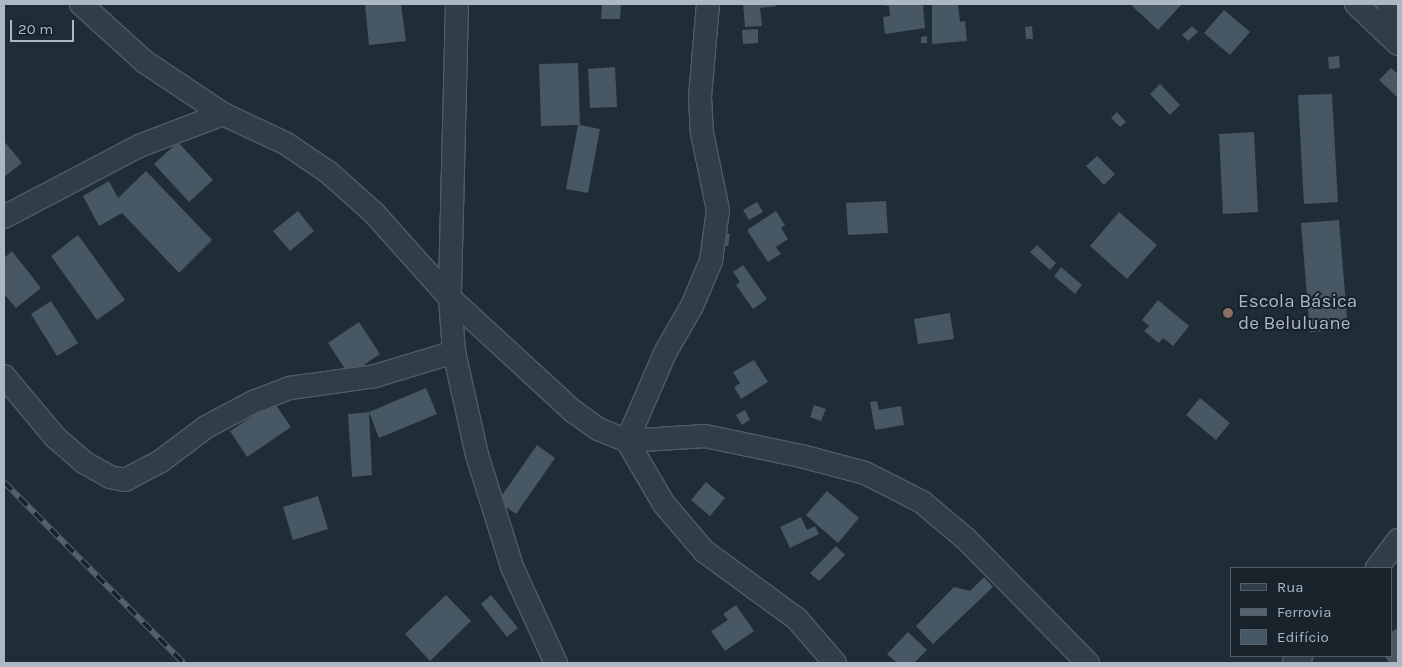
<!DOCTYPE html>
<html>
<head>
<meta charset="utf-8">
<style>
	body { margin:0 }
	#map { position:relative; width:1402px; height:667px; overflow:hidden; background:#1f2d36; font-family:Karla,sans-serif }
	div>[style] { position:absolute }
	.building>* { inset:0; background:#475763 }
	.roads { filter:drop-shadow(1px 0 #505c65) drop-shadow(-1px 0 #505c65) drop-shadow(0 1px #505c65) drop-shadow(0 -1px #505c65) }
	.minor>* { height:22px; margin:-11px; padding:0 11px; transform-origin:11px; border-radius:11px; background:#323e47 }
	.rail>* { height:5.5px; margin-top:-2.75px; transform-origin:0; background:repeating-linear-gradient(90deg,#18232b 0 11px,#54636e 0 22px); box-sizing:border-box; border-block:1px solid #54636e }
	.dots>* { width:14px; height:14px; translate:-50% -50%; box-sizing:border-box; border:2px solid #18232b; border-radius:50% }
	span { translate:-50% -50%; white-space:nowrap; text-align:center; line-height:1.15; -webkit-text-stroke:4px #18232b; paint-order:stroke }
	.poi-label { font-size:19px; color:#acb9c4 }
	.left { translate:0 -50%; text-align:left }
	.frame { position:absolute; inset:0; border:5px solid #acb9c4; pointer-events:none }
	.legend { position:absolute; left:1230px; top:567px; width:162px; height:90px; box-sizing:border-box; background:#18232b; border:1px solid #535f68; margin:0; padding:6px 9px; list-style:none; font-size:15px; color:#acb9c4 }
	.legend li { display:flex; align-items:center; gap:10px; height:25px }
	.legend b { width:25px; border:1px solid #535f68 }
	.scale { position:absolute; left:10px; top:20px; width:64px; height:22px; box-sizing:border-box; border:2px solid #acb9c4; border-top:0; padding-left:6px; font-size:15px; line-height:18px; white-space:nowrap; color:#acb9c4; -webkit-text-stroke:4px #18232b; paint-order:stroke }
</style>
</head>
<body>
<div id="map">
	<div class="building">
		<i style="clip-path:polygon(365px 4px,401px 4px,406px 41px,369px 45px)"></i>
		<i style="clip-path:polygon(602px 4px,621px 4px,620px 19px,601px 19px)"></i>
		<i style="clip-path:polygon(743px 4px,776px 4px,776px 6px,760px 8px,762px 26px,745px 27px)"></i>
		<i style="clip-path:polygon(880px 4px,923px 4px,925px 28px,885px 34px,883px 17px,890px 16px,889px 6px)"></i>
		<i style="clip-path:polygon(932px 4px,958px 4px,960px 22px,965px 21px,967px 41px,932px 44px)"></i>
		<i style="clip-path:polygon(1134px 4px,1182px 4px,1158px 30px,1132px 6px)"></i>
		<i style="clip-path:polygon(1224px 10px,1250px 32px,1230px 55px,1204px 33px)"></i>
		<i style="clip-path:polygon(1032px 26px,1033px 39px,1026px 39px,1025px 27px)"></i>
		<i style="clip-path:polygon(1192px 26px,1198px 32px,1188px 41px,1182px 35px)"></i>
		<i style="clip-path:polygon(758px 29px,758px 43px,743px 44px,742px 30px)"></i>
		<i style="clip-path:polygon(927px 36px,927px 43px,921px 43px,921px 37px)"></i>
		<i style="clip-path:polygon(1339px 56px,1340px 68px,1329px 69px,1328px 57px)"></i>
		<i style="clip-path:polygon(578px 63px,580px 125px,600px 129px,588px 193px,566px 189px,578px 125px,541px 126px,539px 64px)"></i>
		<i style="clip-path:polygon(615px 67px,617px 107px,590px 108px,588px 69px)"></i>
		<i style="clip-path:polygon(1391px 68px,1398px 74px,1398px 98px,1379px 80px)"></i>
		<i style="clip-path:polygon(1160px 84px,1180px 105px,1170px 115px,1150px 94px)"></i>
		<i style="clip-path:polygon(1332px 94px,1338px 202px,1304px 204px,1298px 95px)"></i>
		<i style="clip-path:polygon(1117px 112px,1126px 122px,1120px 127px,1111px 118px)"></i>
		<i style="clip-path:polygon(1254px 132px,1258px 212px,1223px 214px,1219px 134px)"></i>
		<i style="clip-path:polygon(4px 141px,22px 163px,4px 177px)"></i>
		<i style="clip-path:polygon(178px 142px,213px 180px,189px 202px,154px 164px)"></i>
		<i style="clip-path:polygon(1097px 156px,1115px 174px,1104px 185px,1086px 166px)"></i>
		<i style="clip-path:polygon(146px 171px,212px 240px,179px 273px,122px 213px,99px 226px,83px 196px,109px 181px,118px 198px)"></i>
		<i style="clip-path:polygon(886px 201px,888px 233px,848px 235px,846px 203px)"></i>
		<i style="clip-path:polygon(757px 202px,763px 212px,749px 220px,743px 210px)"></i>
		<i style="clip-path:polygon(298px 211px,314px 231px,290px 251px,273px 231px)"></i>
		<i style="clip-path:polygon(776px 211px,785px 225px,781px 228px,788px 239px,776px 247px,781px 254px,768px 262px,747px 230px)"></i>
		<i style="clip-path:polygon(1119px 212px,1157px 245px,1127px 279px,1090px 246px)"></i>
		<i style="clip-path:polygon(1339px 220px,1348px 329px,1310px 332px,1301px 223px)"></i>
		<i style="clip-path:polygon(719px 232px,730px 234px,728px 246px,717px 245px)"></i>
		<i style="clip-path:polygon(78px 235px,125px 300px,97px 320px,51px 256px)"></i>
		<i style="clip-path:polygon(1037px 245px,1056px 263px,1050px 270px,1030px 252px)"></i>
		<i style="clip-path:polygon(12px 251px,41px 288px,16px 308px,4px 294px,4px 258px)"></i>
		<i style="clip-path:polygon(743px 265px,767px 299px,753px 309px,736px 285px,740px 282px,733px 272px)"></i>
		<i style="clip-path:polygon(1061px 267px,1082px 285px,1075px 294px,1054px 276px)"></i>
		<i style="clip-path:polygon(1158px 300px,1189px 326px,1173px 346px,1163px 338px,1159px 343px,1144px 331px,1149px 326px,1142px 320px)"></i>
		<i style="clip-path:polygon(51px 301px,78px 343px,57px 356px,31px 314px)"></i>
		<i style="clip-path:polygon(950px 313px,954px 339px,918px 344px,914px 319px)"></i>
		<i style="clip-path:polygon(359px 322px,380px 354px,349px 375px,328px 343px)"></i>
		<i style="clip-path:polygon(754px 360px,768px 382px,741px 399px,734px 387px,740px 383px,733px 372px)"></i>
		<i style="clip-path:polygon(426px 388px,437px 414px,379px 438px,369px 412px)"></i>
		<i style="clip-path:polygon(1200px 398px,1230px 423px,1216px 440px,1186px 415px)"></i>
		<i style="clip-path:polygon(877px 401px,879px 410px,901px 406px,904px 425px,875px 430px,870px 402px)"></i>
		<i style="clip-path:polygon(274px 402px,291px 427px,247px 457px,230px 431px)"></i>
		<i style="clip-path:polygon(814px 405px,826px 409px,821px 421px,810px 417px)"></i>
		<i style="clip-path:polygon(745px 410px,750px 420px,742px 425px,736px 415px)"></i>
		<i style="clip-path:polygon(369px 412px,372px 475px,352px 477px,348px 414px)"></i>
		<i style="clip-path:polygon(537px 445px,555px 458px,516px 514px,498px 501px)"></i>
		<i style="clip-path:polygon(706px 482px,725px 498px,710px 516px,691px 500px)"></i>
		<i style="clip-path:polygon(827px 491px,859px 518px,838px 543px,806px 515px)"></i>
		<i style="clip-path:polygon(318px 496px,328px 529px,293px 540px,283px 507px)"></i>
		<i style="clip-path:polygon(801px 517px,807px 530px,815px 526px,819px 534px,790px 548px,780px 527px)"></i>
		<i style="clip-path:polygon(836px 546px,845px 555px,819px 581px,810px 573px)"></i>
		<i style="clip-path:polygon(984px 577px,993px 587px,933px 644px,916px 626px,954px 587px,970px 591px)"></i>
		<i style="clip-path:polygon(446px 595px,471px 621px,430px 661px,405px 634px)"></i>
		<i style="clip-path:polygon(491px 595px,518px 628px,507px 637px,481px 604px)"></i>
		<i style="clip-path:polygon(736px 605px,754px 631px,725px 651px,711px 631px,728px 620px,723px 614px)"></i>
		<i style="clip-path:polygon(1398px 628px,1398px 663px,1389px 663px,1385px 656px,1391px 656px,1391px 632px)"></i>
		<i style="clip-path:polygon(908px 632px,927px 650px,914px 663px,897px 663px,887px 654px)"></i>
	</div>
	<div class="roads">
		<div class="minor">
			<i style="left:81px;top:4px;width:86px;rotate:42.2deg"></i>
			<i style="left:145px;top:62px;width:94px;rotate:33.7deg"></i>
			<i style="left:223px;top:114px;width:68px;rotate:25.1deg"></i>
			<i style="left:285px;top:143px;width:52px;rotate:34deg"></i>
			<i style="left:328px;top:172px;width:62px;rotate:41.7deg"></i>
			<i style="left:374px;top:213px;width:114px;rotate:48.2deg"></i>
			<i style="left:450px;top:298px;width:167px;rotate:42.6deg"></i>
			<i style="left:573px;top:411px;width:31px;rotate:36deg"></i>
			<i style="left:598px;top:429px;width:31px;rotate:22deg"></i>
			<i style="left:627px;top:441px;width:78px;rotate:-3.7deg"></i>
			<i style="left:705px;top:436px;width:98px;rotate:11.8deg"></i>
			<i style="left:801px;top:456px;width:66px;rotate:14.9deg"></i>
			<i style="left:865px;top:473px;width:64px;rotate:27deg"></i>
			<i style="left:922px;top:502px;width:57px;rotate:40.1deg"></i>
			<i style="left:966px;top:539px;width:174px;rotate:45.5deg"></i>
			<i style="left:457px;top:4px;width:294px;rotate:91.4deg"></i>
			<i style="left:450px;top:298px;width:54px;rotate:85.8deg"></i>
			<i style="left:454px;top:352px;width:106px;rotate:77.4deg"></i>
			<i style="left:477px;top:455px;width:117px;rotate:72.6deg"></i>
			<i style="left:512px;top:567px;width:106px;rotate:65.4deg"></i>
			<i style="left:708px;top:4px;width:93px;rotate:94.9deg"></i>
			<i style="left:700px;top:97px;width:36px;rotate:87deg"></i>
			<i style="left:702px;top:133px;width:79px;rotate:78.3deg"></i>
			<i style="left:718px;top:210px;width:51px;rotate:97.8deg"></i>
			<i style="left:711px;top:261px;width:49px;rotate:112.9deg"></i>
			<i style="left:692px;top:306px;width:54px;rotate:119.9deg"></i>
			<i style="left:665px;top:353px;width:96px;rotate:113.4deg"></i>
			<i style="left:627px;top:441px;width:73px;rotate:59.6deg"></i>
			<i style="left:664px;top:504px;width:62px;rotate:49.6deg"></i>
			<i style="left:704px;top:551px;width:115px;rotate:36.2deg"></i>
			<i style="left:797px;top:619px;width:58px;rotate:49.2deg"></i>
			<i style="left:1356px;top:4px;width:58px;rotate:43.6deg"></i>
			<i style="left:1389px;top:4px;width:36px;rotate:82deg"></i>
			<i style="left:4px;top:217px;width:153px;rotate:-27.7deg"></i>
			<i style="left:139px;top:146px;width:90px;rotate:-20.9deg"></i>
			<i style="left:4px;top:376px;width:80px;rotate:50.1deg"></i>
			<i style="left:55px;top:437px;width:40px;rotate:41deg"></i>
			<i style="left:85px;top:463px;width:29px;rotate:29deg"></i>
			<i style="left:110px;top:477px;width:15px;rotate:11deg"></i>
			<i style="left:125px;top:480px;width:41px;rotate:-27.8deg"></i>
			<i style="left:161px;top:461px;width:56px;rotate:-37.1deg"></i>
			<i style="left:206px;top:427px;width:53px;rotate:-28deg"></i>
			<i style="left:253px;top:402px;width:40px;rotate:-21deg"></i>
			<i style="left:290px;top:388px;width:86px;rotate:-8deg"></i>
			<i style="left:375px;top:376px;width:83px;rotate:-16.9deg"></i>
			<i style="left:1377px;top:568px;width:35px;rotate:-53deg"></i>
			<i style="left:1294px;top:663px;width:10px;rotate:-45deg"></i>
		</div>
	</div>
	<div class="rail">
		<i style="left:4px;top:482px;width:255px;rotate:45.2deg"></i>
	</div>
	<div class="dots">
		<i style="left:1228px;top:313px;background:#8d6e63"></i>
	</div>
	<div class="poi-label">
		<span class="left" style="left:1238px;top:313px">Escola Básica<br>de Beluluane</span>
	</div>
	<div class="frame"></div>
	<ul class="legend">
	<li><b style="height:6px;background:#323e47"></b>Rua</li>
	<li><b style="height:6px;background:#54636e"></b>Ferrovia</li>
	<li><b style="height:14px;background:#475763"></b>Edifício</li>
	</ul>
	<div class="scale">20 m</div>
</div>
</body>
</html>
